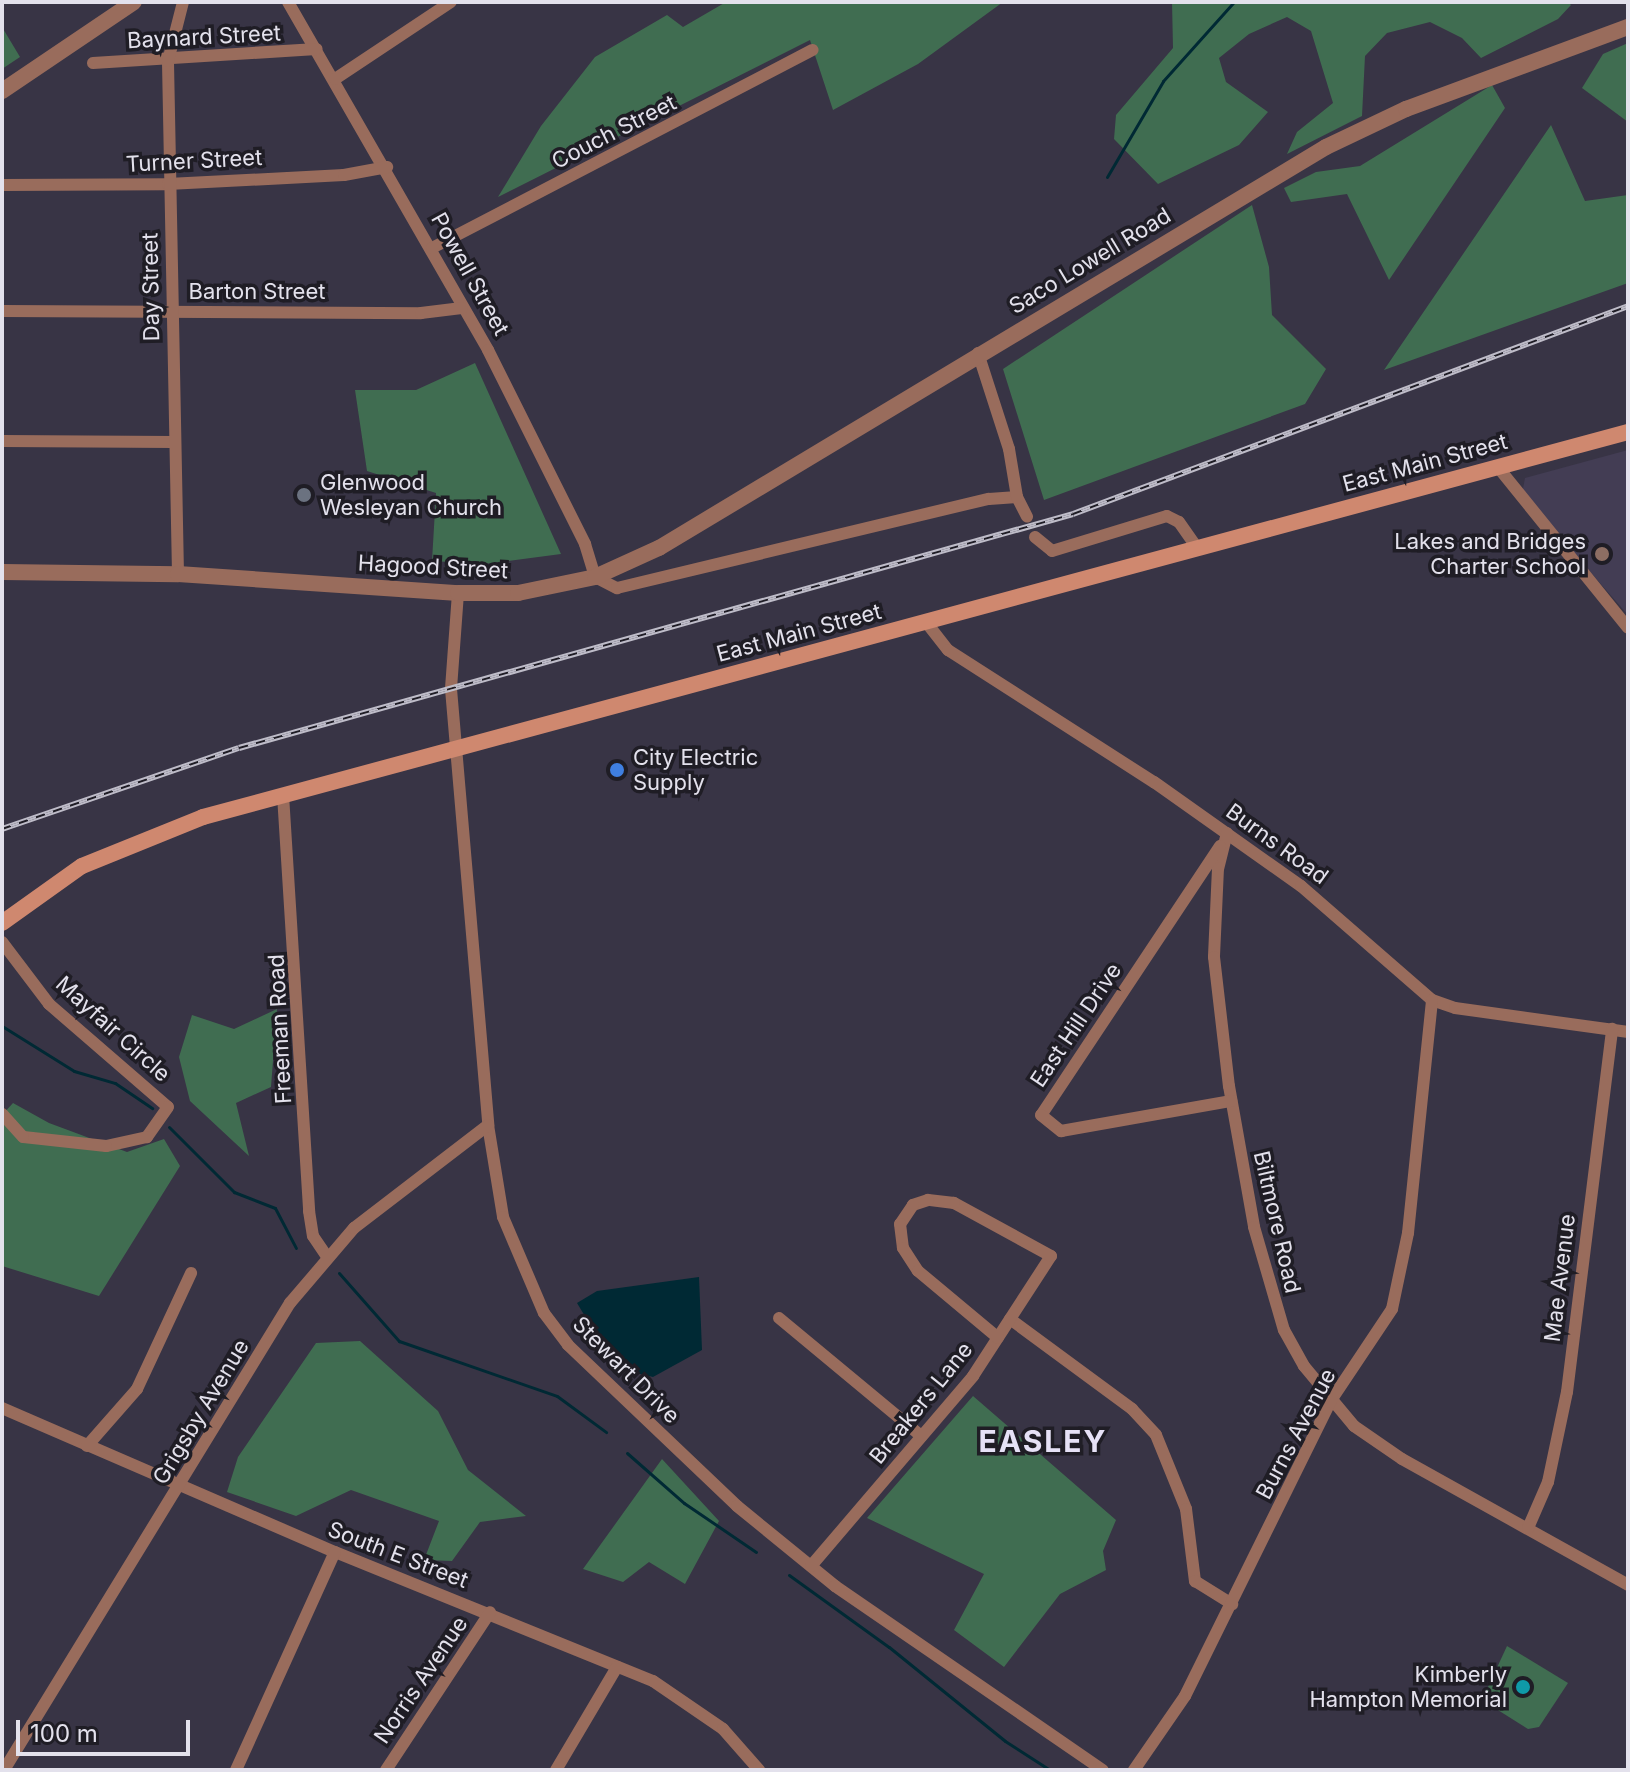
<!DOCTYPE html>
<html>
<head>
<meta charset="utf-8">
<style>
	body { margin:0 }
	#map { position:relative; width:1630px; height:1772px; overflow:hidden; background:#383445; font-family:Inter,sans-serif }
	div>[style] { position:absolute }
	.built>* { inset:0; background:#433d54 }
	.green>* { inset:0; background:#406d51 }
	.water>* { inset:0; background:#002934 }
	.stream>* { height:3px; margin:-1.5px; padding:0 1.5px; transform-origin:1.5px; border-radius:1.5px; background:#002934 }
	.minor>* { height:12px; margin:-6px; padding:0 6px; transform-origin:6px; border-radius:6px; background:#996c5c }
	.tertiary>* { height:16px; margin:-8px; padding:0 8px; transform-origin:8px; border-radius:8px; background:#996c5c }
	.secondary>* { height:16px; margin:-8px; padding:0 8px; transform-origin:8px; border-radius:8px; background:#cf886f }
	.rail>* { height:6px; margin-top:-3px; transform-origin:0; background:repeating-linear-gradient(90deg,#1f1d25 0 9px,#bebcc8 0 18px); box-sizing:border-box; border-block:2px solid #bebcc8 }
	.dots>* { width:22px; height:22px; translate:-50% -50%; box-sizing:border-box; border:4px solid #1f1d25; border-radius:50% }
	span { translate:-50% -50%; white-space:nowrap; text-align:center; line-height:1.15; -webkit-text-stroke:7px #1f1d25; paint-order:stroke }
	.street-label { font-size:22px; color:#e3e1ec }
	.poi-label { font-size:22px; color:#e3e1ec }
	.left { translate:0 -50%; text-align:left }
	.right { translate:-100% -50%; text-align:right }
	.district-label { font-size:30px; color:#e6e1f6; font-weight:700; letter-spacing:2px }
	.frame { position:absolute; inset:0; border:4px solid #e3e1ec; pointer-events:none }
	.scale { position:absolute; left:16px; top:1720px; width:174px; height:36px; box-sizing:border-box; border:4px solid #e3e1ec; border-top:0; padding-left:10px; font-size:24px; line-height:28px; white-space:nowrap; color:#e3e1ec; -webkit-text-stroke:6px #1f1d25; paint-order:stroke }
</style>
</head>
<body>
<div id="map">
	<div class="built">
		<i style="clip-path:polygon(1628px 450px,1628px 615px,1522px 494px,1525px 478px)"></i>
	</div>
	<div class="green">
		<i style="clip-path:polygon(726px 2px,1003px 2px,918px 64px,833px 110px,810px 40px,498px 197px,541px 126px,595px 57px,667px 15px,683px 27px)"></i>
		<i style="clip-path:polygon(1172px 2px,1568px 2px,1571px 5px,1558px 19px,1481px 58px,1462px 38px,1430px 22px,1387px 33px,1365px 56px,1362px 116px,1287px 154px,1297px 132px,1333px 103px,1311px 31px,1287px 17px,1249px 34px,1219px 58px,1226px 82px,1268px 112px,1239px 145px,1158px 184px,1114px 139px,1116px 115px,1173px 48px)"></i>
		<i style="clip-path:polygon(2px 27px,20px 57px,2px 69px)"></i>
		<i style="clip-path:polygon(1628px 43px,1628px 122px,1582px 88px,1603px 54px)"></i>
		<i style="clip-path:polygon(1492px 85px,1505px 108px,1389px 280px,1347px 194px,1291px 202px,1284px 188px,1316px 172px,1360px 166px)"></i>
		<i style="clip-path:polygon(1551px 125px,1585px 201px,1628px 195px,1628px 283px,1384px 370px)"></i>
		<i style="clip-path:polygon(1252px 205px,1269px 267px,1272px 315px,1326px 369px,1305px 404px,1044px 500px,1003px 369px)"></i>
		<i style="clip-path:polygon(475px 363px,561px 554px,484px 564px,432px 561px,436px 493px,367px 471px,355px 390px,416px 390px)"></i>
		<i style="clip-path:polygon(277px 1009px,271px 1087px,236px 1103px,249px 1156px,190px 1101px,179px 1057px,192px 1015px,234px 1029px)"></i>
		<i style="clip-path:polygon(13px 1103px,49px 1123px,127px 1152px,164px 1139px,180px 1166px,99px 1296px,2px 1266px,2px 1115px)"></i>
		<i style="clip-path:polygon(360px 1341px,438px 1411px,468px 1470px,526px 1516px,480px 1522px,452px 1561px,424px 1560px,439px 1521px,351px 1490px,296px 1516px,227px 1492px,238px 1457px,316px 1343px)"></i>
		<i style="clip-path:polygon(973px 1396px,1116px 1520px,1103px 1551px,1106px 1570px,1060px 1594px,1004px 1667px,954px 1630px,984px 1574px,867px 1518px)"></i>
		<i style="clip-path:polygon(662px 1459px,719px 1521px,685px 1584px,649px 1562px,623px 1582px,583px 1569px)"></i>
		<i style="clip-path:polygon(1507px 1646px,1568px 1683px,1539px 1727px,1528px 1729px,1482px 1700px)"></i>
	</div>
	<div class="water">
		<i style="clip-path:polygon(699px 1277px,702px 1350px,653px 1377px,632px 1372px,600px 1341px,577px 1303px,597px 1291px)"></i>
	</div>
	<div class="stream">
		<i style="left:1107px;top:177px;width:111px;rotate:-59.7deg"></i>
		<i style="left:1163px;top:81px;width:106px;rotate:-48.1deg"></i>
		<i style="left:2px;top:1026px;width:85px;rotate:32deg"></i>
		<i style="left:74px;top:1071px;width:43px;rotate:16.3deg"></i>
		<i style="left:115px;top:1083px;width:45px;rotate:34deg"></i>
		<i style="left:169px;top:1127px;width:92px;rotate:45deg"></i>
		<i style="left:234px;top:1192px;width:44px;rotate:21.3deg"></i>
		<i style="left:275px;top:1208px;width:45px;rotate:62.3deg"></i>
		<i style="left:339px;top:1273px;width:91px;rotate:48.6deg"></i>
		<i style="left:399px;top:1341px;width:167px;rotate:19.2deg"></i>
		<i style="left:557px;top:1396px;width:61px;rotate:36.3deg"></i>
		<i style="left:627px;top:1453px;width:76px;rotate:41.3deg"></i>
		<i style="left:684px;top:1503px;width:87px;rotate:34.2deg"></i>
		<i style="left:789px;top:1575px;width:123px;rotate:35.8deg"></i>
		<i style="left:889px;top:1647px;width:149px;rotate:39deg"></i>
		<i style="left:1005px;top:1741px;width:54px;rotate:32.8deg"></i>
	</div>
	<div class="minor">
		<i style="left:288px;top:2px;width:401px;rotate:60.1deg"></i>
		<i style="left:488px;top:350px;width:217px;rotate:63.4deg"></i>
		<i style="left:585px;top:544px;width:34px;rotate:73deg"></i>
		<i style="left:595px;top:577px;width:25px;rotate:27deg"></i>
		<i style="left:617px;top:588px;width:382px;rotate:-13.5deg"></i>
		<i style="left:989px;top:499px;width:28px;rotate:-4deg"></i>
		<i style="left:1017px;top:497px;width:22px;rotate:63deg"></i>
		<i style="left:93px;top:63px;width:224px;rotate:-3.6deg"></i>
		<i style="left:335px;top:79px;width:139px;rotate:-33.6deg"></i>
		<i style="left:2px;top:185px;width:166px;rotate:-0.3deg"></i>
		<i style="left:168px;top:184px;width:176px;rotate:-2.9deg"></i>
		<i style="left:344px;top:175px;width:44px;rotate:-10.5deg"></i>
		<i style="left:432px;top:248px;width:429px;rotate:-27.5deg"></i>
		<i style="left:2px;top:311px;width:419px;rotate:0.3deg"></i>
		<i style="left:421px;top:313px;width:41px;rotate:-7deg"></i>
		<i style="left:978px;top:353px;width:101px;rotate:72.1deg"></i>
		<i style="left:1009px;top:449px;width:49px;rotate:80.5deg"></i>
		<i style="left:2px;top:441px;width:172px;rotate:0.3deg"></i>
		<i style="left:1497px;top:466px;width:208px;rotate:51deg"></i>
		<i style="left:1035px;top:537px;width:22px;rotate:39deg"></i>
		<i style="left:1052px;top:551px;width:120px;rotate:-16.9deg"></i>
		<i style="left:1167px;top:516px;width:13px;rotate:27deg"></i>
		<i style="left:1179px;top:522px;width:29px;rotate:55deg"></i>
		<i style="left:178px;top:574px;width:513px;rotate:-91.12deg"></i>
		<i style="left:168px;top:61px;width:61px;rotate:-75.7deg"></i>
		<i style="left:458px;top:593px;width:96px;rotate:94.2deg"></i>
		<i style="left:451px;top:689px;width:438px;rotate:85.1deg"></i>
		<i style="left:488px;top:1125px;width:93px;rotate:80.7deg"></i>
		<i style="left:503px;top:1217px;width:104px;rotate:66.9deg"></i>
		<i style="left:544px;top:1313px;width:40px;rotate:53deg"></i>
		<i style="left:568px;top:1345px;width:233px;rotate:43.6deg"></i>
		<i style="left:737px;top:1506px;width:127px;rotate:39.2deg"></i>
		<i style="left:835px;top:1586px;width:325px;rotate:34.5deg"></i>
		<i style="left:926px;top:622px;width:36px;rotate:52deg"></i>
		<i style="left:948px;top:650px;width:245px;rotate:32.7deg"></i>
		<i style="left:1154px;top:782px;width:180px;rotate:35.3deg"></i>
		<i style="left:1301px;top:886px;width:174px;rotate:41deg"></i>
		<i style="left:1432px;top:1000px;width:24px;rotate:19deg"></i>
		<i style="left:1455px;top:1008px;width:175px;rotate:7.9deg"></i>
		<i style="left:283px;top:795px;width:417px;rotate:86.4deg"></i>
		<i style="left:309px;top:1211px;width:25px;rotate:81deg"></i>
		<i style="left:313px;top:1236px;width:25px;rotate:56deg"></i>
		<i style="left:1227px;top:833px;width:36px;rotate:104deg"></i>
		<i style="left:1218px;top:868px;width:89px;rotate:92.6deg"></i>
		<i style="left:1214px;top:957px;width:130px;rotate:83.4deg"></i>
		<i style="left:1229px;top:1086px;width:143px;rotate:79.9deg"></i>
		<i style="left:1254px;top:1227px;width:107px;rotate:73.8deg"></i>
		<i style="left:1284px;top:1330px;width:41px;rotate:60.9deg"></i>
		<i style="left:1304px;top:1366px;width:78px;rotate:50.2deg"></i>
		<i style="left:1354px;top:1426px;width:58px;rotate:34.5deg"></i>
		<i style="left:1402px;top:1459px;width:259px;rotate:29.1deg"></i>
		<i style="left:1220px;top:846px;width:323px;rotate:123.6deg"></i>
		<i style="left:1041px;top:1115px;width:26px;rotate:39deg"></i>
		<i style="left:1061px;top:1131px;width:173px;rotate:-10deg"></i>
		<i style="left:2px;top:942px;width:78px;rotate:52.8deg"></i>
		<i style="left:49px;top:1004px;width:157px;rotate:40.9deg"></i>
		<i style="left:168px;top:1107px;width:37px;rotate:125deg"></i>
		<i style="left:147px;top:1137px;width:42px;rotate:167.6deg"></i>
		<i style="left:106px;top:1146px;width:83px;rotate:-173.8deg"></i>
		<i style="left:23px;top:1137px;width:31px;rotate:-132deg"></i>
		<i style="left:779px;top:1318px;width:185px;rotate:39.7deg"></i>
		<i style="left:1010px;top:1319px;width:152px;rotate:36.4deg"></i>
		<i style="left:1132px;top:1409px;width:35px;rotate:47deg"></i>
		<i style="left:1156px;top:1435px;width:80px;rotate:67.9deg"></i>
		<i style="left:1186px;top:1509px;width:73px;rotate:82.9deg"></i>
		<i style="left:1195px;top:1581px;width:44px;rotate:31.9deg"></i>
		<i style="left:2px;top:1408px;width:363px;rotate:23.4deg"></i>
		<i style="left:335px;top:1552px;width:343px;rotate:22.1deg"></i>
		<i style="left:653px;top:1681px;width:85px;rotate:34.4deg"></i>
		<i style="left:723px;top:1729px;width:55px;rotate:48.7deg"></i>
		<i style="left:87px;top:1446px;width:76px;rotate:-48.7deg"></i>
		<i style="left:137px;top:1389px;width:128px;rotate:-65deg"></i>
		<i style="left:1528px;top:1528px;width:50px;rotate:-66.5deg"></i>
		<i style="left:1548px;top:1482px;width:92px;rotate:-78.1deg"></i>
		<i style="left:1567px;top:1392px;width:366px;rotate:-82.9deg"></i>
		<i style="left:811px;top:1566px;width:250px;rotate:-49.5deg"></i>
		<i style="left:973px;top:1376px;width:143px;rotate:-57deg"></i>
		<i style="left:1051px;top:1256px;width:111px;rotate:-151.3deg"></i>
		<i style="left:954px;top:1203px;width:26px;rotate:-173deg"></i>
		<i style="left:928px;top:1200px;width:16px;rotate:162deg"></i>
		<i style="left:913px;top:1205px;width:23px;rotate:124deg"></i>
		<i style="left:900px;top:1224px;width:24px;rotate:83deg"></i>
		<i style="left:903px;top:1248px;width:27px;rotate:57deg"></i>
		<i style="left:918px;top:1271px;width:104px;rotate:39.9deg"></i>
		<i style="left:4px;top:1770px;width:548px;rotate:-58.52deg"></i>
		<i style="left:290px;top:1303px;width:99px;rotate:-49.5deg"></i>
		<i style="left:354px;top:1228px;width:169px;rotate:-37.5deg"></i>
		<i style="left:236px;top:1770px;width:239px;rotate:-65.6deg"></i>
		<i style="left:386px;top:1770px;width:189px;rotate:-56.6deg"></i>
		<i style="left:556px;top:1770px;width:120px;rotate:-59.4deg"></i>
		<i style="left:1134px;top:1770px;width:90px;rotate:-55.4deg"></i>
		<i style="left:1185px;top:1696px;width:328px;rotate:-63.7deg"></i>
		<i style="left:1330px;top:1402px;width:112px;rotate:-56.3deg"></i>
		<i style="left:1392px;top:1309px;width:78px;rotate:-78.1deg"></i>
		<i style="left:1408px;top:1233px;width:234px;rotate:-84.1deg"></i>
	</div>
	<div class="tertiary">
		<i style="left:2px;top:91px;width:159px;rotate:-34deg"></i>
		<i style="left:2px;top:572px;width:176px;rotate:0.7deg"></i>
		<i style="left:178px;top:574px;width:281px;rotate:3.9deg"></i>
		<i style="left:458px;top:593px;width:60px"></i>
		<i style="left:518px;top:593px;width:79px;rotate:-11.7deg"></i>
		<i style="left:595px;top:577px;width:70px;rotate:-24.4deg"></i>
		<i style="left:659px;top:548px;width:778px;rotate:-31.01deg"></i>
		<i style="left:1326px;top:147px;width:89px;rotate:-25.4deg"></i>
		<i style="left:1406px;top:109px;width:237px;rotate:-20.3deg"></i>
	</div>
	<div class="secondary">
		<i style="left:2px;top:923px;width:98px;rotate:-35.5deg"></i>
		<i style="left:82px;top:866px;width:131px;rotate:-22deg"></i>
		<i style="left:203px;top:817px;width:1476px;rotate:-15.12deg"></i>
	</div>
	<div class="rail">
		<i style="left:2px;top:829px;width:250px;rotate:-18.9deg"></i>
		<i style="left:239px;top:748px;width:866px;rotate:-15.67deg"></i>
		<i style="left:1073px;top:514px;width:593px;rotate:-20.54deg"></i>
	</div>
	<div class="dots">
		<i style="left:304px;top:495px;background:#6b7280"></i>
		<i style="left:1602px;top:554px;background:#8d6e63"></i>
		<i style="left:617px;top:770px;background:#3f7fe0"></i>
		<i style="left:1523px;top:1687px;background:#0f9aa8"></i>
	</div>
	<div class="street-label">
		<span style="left:204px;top:37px;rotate:-3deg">Baynard Street</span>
		<span style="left:614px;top:132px;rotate:-27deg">Couch Street</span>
		<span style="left:194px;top:161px;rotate:-3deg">Turner Street</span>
		<span style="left:1090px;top:261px;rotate:-31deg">Saco Lowell Road</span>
		<span style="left:470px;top:274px;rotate:61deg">Powell Street</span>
		<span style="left:151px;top:287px;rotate:-91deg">Day Street</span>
		<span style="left:257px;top:292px">Barton Street</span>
		<span style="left:1425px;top:463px;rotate:-15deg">East Main Street</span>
		<span style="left:433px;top:567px;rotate:3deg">Hagood Street</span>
		<span style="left:799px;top:633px;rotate:-15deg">East Main Street</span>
		<span style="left:1277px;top:844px;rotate:36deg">Burns Road</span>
		<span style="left:1076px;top:1025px;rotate:-56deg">East Hill Drive</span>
		<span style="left:113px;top:1029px;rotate:42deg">Mayfair Circle</span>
		<span style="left:280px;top:1029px;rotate:-93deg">Freeman Road</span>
		<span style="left:1277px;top:1222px;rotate:77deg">Biltmore Road</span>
		<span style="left:1560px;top:1278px;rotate:-83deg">Mae Avenue</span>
		<span style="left:626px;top:1370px;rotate:45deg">Stewart Drive</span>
		<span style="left:921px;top:1403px;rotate:-51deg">Breakers Lane</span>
		<span style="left:201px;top:1412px;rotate:-59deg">Grigsby Avenue</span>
		<span style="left:1296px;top:1434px;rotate:-62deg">Burns Avenue</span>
		<span style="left:398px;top:1555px;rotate:21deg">South E Street</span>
		<span style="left:421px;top:1680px;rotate:-56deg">Norris Avenue</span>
	</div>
	<div class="poi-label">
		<span class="left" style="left:320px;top:495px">Glenwood<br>Wesleyan Church</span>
		<span class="right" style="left:1586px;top:554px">Lakes and Bridges<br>Charter School</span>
		<span class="left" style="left:633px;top:770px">City Electric<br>Supply</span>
		<span class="right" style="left:1507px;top:1687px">Kimberly<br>Hampton Memorial</span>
	</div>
	<div class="district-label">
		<span style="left:1043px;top:1441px">EASLEY</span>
	</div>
	<div class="frame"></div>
	<div class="scale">100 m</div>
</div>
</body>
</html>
